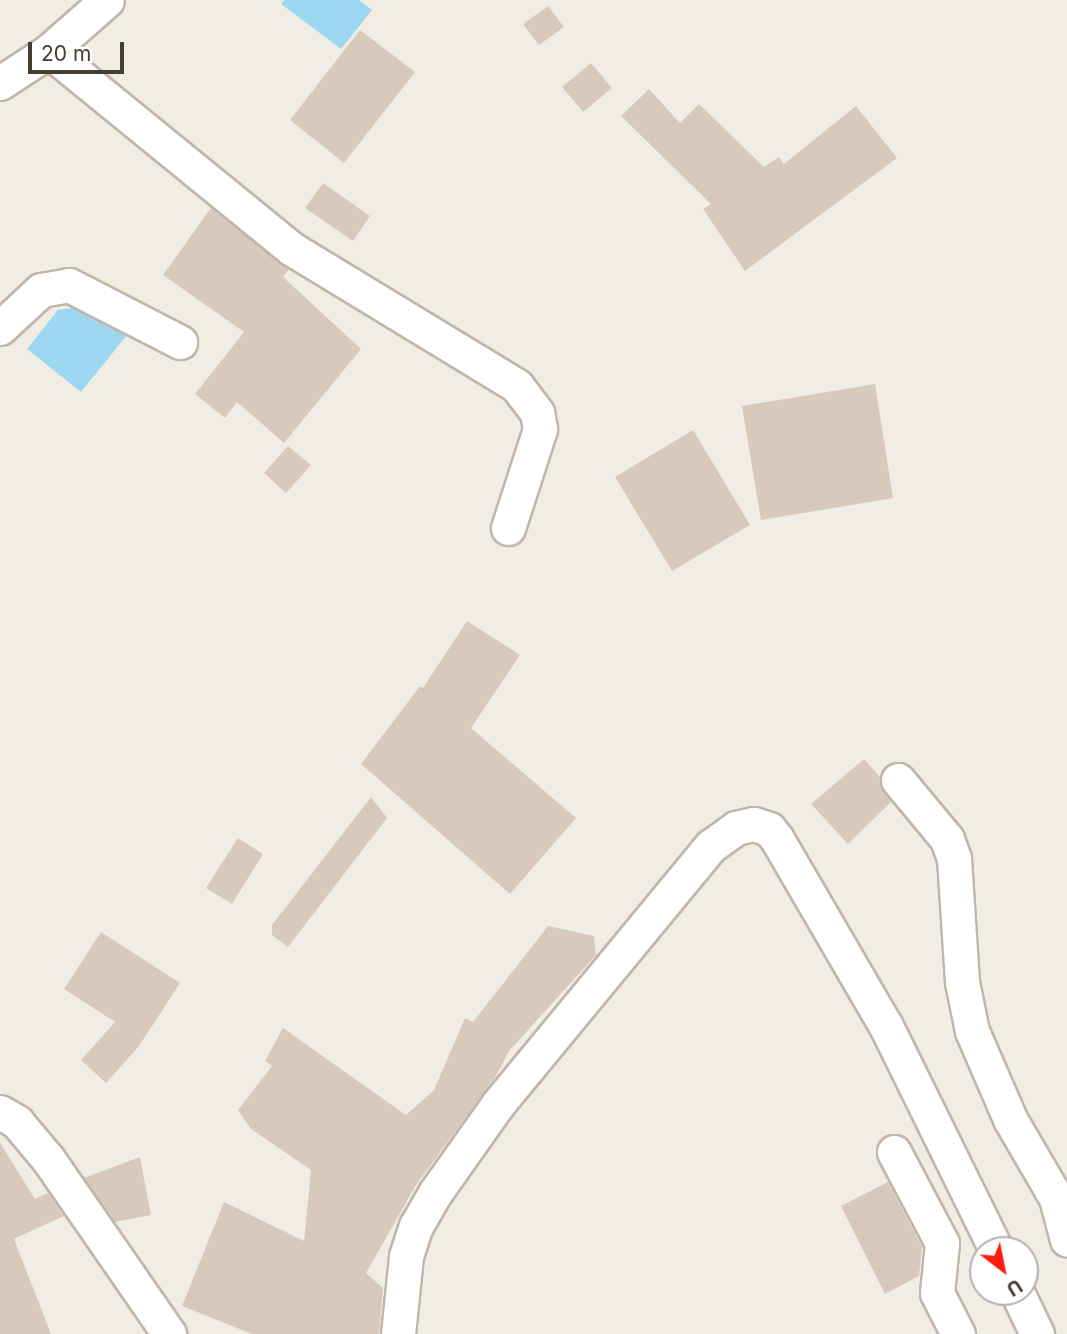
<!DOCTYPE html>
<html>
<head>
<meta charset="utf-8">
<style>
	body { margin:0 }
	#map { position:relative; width:1067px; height:1334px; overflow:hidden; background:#f2ede4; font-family:Inter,sans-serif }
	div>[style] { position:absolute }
	.water>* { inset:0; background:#9dd8f2 }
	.building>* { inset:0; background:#d7cabc }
	.roads { filter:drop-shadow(2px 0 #c1b6a9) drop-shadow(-2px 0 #c1b6a9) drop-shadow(0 2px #c1b6a9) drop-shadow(0 -2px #c1b6a9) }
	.minor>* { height:33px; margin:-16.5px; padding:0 16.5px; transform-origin:16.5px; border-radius:16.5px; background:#fff }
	span { translate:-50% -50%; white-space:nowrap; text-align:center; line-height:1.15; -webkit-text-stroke:5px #fff; paint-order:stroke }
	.north { position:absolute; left:969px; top:1236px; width:70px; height:70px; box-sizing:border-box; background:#fff; border:2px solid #b5b1ae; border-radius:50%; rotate:148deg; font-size:19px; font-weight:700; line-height:28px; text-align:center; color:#453c34 }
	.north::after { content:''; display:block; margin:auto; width:24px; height:32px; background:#ff1b0e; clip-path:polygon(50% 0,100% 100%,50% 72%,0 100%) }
	.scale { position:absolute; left:28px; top:42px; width:96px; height:32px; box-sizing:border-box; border:4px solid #453c34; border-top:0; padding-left:9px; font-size:21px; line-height:24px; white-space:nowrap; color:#453c34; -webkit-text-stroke:5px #fff; paint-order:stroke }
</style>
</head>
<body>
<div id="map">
	<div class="water">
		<i style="clip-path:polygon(284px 0,359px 0,372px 10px,341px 49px,281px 4px)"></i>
		<i style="clip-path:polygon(93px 305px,136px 324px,81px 392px,27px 349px,58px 310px)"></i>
	</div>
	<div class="building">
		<i style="clip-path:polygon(548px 6px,564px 27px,539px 45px,523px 24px)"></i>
		<i style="clip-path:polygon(360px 30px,415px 72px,344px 163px,290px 120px)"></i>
		<i style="clip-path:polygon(591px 63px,612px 88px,583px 112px,562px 87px)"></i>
		<i style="clip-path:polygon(649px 89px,680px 123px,699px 104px,764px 167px,779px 157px,784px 164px,856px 106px,897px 158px,745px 271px,703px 209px,711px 204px,621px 116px)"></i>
		<i style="clip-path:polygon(323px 183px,370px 216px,353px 241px,305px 208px)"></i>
		<i style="clip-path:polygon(211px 208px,289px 269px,283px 277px,361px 349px,284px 443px,237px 402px,225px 418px,195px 394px,244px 332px,163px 275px)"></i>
		<i style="clip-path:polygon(875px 384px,893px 498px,761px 520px,742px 406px)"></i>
		<i style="clip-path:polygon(693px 430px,750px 525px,672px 571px,615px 477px)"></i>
		<i style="clip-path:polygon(288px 446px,311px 465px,286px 493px,264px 473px)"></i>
		<i style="clip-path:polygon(467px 621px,520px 655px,471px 728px,576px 818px,510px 894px,361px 764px,420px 686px,423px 688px)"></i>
		<i style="clip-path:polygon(864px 759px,880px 777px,891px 802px,848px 844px,811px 804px)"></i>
		<i style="clip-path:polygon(371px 797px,387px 818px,288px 947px,272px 935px,272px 925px)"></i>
		<i style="clip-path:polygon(238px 838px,263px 854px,232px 904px,206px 888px)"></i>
		<i style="clip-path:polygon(548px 926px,594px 936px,596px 955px,509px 1051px,496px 1076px,416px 1185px,366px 1273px,383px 1288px,379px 1334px,252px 1334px,182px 1306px,224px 1202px,304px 1241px,311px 1170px,251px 1129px,238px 1110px,272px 1066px,265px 1061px,283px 1028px,406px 1115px,434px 1090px,465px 1018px,473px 1022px)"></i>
		<i style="clip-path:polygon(101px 932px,180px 983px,139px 1046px,106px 1083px,81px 1060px,115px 1022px,64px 989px)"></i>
		<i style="clip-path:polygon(0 1143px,35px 1199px,48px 1193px,64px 1216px,14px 1239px,51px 1334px,0 1334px)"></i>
		<i style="clip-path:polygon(140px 1157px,151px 1215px,115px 1222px,84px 1178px)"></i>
		<i style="clip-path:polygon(888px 1182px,922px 1247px,919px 1276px,885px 1294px,841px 1206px)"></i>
	</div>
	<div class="roads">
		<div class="minor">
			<i style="left:49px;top:51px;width:313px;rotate:39.2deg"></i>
			<i style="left:292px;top:249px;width:263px;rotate:31.3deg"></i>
			<i style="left:517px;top:386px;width:34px;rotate:53deg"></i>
			<i style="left:537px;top:413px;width:16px;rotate:79deg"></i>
			<i style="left:540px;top:429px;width:104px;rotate:107.9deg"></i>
			<i style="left:0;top:83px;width:59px;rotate:-33.1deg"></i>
			<i style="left:49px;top:51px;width:77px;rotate:-41.3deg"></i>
			<i style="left:0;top:328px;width:56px;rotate:-42.8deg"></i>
			<i style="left:41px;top:290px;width:28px;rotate:-10deg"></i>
			<i style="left:69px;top:285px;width:125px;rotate:27.2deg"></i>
			<i style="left:898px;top:780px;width:77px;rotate:50.3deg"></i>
			<i style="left:947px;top:839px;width:20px;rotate:70deg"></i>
			<i style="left:954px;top:858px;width:124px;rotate:86.3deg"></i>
			<i style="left:962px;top:982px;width:50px;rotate:78.5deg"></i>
			<i style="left:972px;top:1031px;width:96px;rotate:66.6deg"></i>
			<i style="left:1010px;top:1119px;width:91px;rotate:59.8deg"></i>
			<i style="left:1056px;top:1198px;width:43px;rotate:75.3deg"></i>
			<i style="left:0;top:1112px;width:20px;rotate:30deg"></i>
			<i style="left:17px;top:1122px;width:48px;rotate:50deg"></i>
			<i style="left:48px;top:1159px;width:213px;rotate:55.3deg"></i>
			<i style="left:894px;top:1152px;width:103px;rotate:62.2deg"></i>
			<i style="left:942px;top:1243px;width:50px;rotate:95.7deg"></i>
			<i style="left:937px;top:1293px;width:46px;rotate:62.9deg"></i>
			<i style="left:1017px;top:1292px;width:47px;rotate:64.5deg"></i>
			<i style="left:398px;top:1334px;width:78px;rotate:-84.1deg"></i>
			<i style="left:406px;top:1256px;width:32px;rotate:-72deg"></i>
			<i style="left:416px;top:1226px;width:38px;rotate:-60deg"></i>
			<i style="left:435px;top:1193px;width:109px;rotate:-54.7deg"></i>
			<i style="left:498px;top:1104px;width:335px;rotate:-50.5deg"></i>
			<i style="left:711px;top:846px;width:31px;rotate:-36deg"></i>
			<i style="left:736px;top:828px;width:18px;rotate:-13deg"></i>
			<i style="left:754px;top:824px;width:16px;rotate:18deg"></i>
			<i style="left:769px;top:829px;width:13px;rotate:51deg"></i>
			<i style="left:777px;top:839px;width:216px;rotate:59.8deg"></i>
			<i style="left:886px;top:1026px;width:250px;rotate:63.8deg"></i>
		</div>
	</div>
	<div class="north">U</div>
	<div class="scale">20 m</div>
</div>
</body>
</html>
